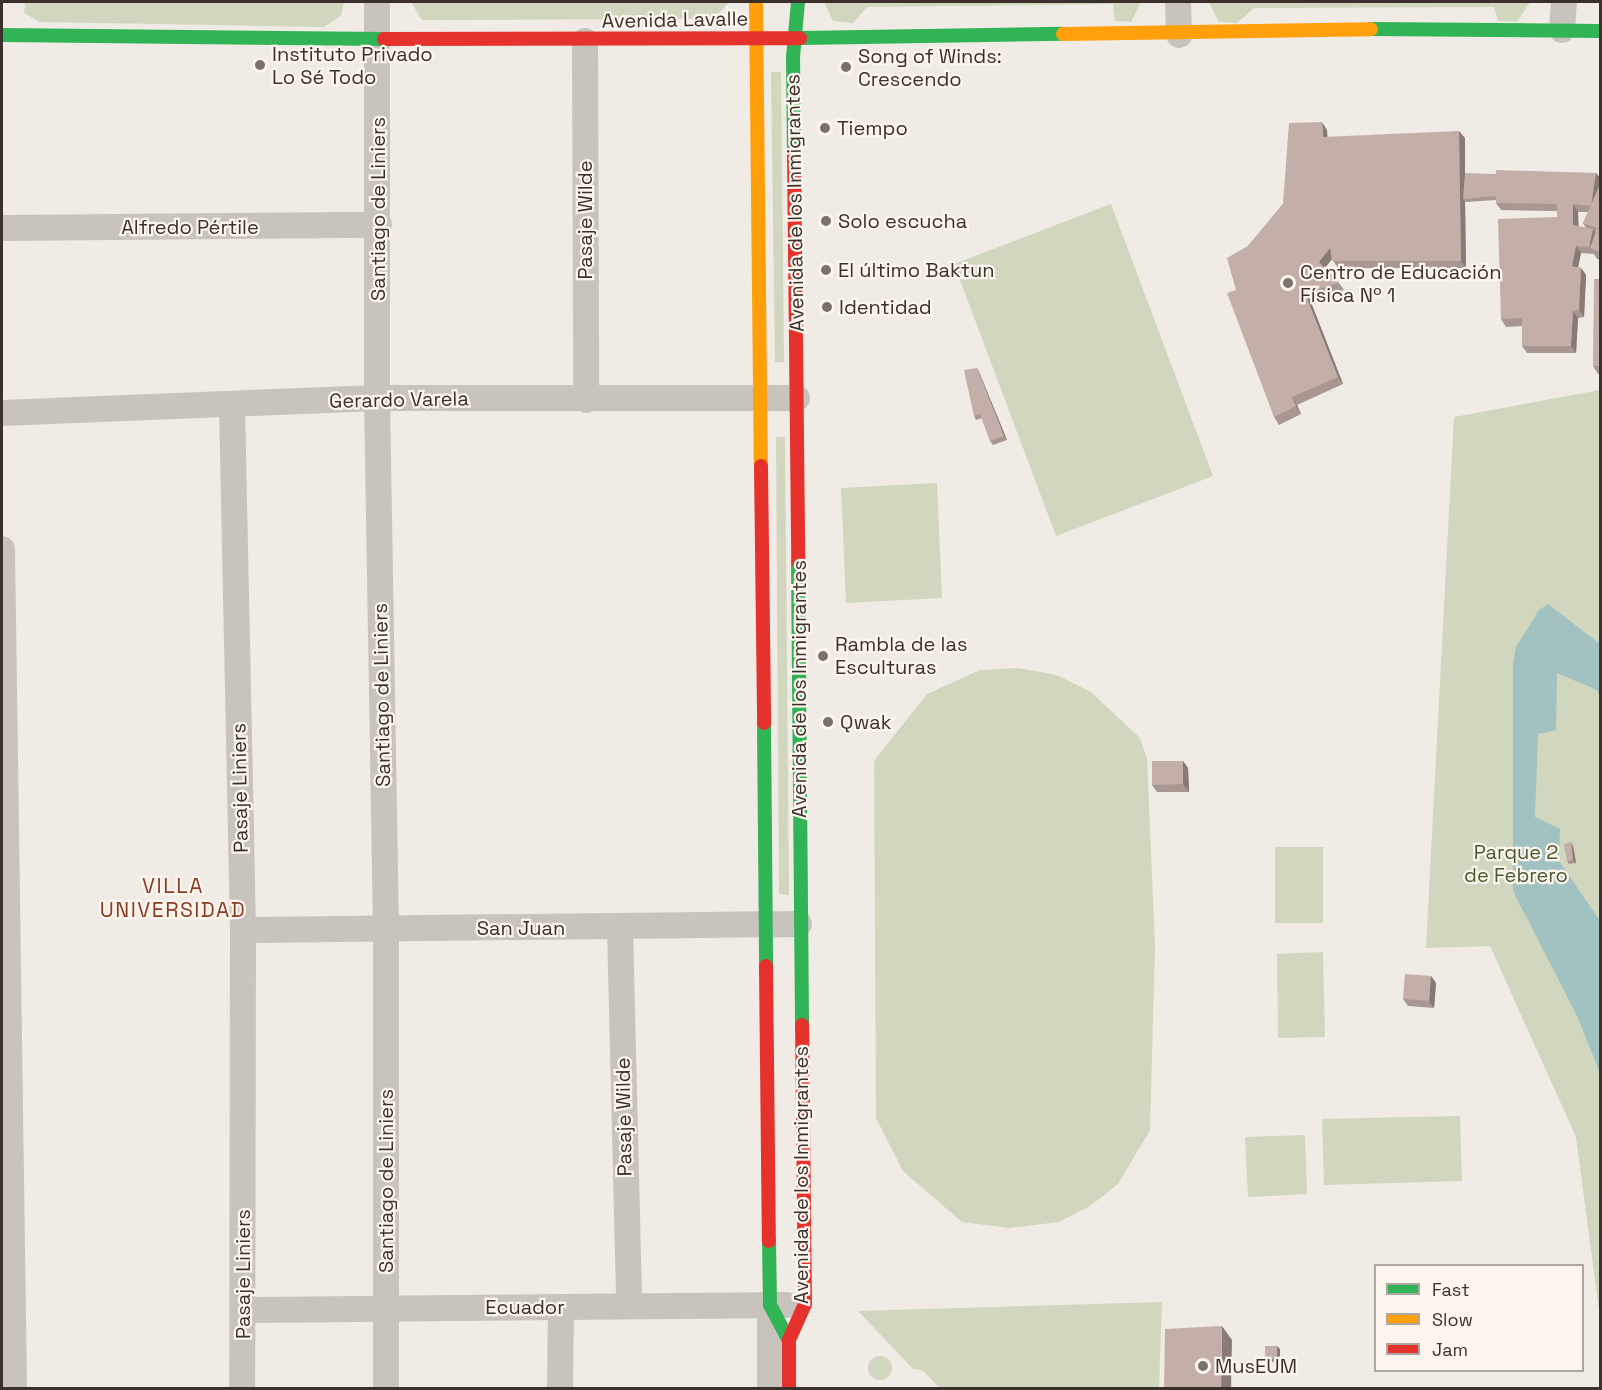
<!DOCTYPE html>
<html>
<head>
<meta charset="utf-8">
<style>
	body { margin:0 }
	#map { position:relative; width:1602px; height:1390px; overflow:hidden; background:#f0ebe5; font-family:"Space Grotesk",sans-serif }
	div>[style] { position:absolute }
	.green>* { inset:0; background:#d1d6bf }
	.round { border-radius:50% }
	.water>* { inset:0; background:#a1c2c1 }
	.street>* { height:26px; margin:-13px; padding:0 13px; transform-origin:13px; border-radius:13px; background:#c9c3be }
	.fast>* { height:14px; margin:-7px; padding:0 7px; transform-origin:7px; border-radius:7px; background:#30b455 }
	.slow>* { height:14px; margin:-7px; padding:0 7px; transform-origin:7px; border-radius:7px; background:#ff9f0a }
	.jam>* { height:14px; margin:-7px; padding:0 7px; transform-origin:7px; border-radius:7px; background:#e5322d }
	.wall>* { inset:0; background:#a89690 }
	.shaded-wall>* { inset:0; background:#887a75 }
	.building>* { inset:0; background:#c3afa7 }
	.dots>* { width:16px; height:16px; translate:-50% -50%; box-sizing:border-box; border:3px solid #fbf5ee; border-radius:50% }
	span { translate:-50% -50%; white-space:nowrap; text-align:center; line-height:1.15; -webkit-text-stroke:4.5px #fbf5ee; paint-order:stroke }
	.street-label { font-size:20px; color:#3b302b }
	.poi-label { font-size:20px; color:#3b302b }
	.left { translate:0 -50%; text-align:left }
	.park-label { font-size:20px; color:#4a5a2e }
	.neighbourhood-label { font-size:21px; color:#8c3b22; letter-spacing:1.5px }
	.frame { position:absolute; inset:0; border:3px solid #3b302b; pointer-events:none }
	.legend { position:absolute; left:1374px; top:1264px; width:210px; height:108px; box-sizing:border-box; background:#fbf5ee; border:2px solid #aea6a0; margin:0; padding:8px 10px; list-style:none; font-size:18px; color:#3b302b }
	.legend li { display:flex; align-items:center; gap:12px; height:30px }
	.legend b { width:30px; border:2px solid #aea6a0 }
</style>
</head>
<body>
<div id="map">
	<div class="green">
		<i style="clip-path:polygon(25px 2px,344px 2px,341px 16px,324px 27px,40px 22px,24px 13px)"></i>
		<i style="clip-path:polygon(411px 2px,729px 2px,717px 16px,698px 19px,422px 20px)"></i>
		<i style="clip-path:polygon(824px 2px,1141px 2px,1131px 22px,1115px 21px,1113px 4px,867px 7px,853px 23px,833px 21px)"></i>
		<i style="clip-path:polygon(1209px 2px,1530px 2px,1517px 22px,1498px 21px,1494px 7px,1254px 8px,1237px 23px,1219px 22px)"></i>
		<i style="clip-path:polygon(771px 72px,781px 72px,784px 362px,775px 362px)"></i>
		<i style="clip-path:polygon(1111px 204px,1213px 476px,1056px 536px,954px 264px)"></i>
		<i style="clip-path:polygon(1600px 390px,1600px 1318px,1576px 1137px,1490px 946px,1426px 948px,1454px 417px)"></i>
		<i style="clip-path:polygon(776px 437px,785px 437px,789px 895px,779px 894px)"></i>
		<i style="clip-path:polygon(937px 483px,942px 598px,846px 603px,841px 488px)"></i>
		<i style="clip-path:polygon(1018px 668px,1057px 675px,1091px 692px,1140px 738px,1147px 759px,1155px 946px,1150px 1130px,1118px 1184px,1090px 1206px,1059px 1222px,1009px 1228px,962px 1222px,903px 1171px,876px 1118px,874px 761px,927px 694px,980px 670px)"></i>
		<i style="clip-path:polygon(1275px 847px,1323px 847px,1323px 923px,1275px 923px)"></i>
		<i style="clip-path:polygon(1323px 952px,1325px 1037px,1278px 1038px,1277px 954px)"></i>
		<i style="clip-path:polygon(1460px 1116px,1462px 1181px,1324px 1185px,1322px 1119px)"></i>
		<i style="clip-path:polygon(1305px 1135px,1307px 1194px,1248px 1197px,1245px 1137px)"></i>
		<i style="clip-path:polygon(1162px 1302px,1159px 1388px,940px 1388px,922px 1370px,913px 1369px,858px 1311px)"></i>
		<i class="round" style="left:868px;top:1356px;width:24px;height:24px"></i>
	</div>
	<div class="water">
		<i style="clip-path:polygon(1548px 604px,1600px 644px,1600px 696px,1597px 690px,1557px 673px,1556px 730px,1538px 734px,1535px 817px,1560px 829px,1559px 861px,1600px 921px,1600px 1073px,1578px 1018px,1513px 891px,1513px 664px,1516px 647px,1539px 610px)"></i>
	</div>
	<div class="street">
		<i style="left:377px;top:2px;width:396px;rotate:90deg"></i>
		<i style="left:377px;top:398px;width:530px;rotate:89.03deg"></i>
		<i style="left:386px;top:928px;width:460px;rotate:90deg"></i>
		<i style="left:1178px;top:2px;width:33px;rotate:88deg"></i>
		<i style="left:1562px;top:30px;width:28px;rotate:-86deg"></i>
		<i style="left:585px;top:41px;width:359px;rotate:89.8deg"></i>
		<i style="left:2px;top:228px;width:377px;rotate:-0.5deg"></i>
		<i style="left:232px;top:404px;width:526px;rotate:88.8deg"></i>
		<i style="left:243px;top:930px;width:458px;rotate:90.1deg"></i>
		<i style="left:2px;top:413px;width:375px;rotate:-2.3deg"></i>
		<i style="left:377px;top:398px;width:420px"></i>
		<i style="left:2px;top:549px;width:839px;rotate:89.18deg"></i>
		<i style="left:620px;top:928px;width:378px;rotate:88.6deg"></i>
		<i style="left:243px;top:930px;width:556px;rotate:-0.62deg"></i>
		<i style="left:770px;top:1305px;width:83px;rotate:90deg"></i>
		<i style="left:244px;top:1310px;width:543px;rotate:-0.53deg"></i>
		<i style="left:560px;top:1388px;width:81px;rotate:-89.3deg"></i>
	</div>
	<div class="fast">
		<i style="left:1371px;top:29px;width:229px;rotate:0.5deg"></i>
		<i style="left:2px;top:35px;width:382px;rotate:0.6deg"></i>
		<i style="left:800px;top:38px;width:263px;rotate:-0.9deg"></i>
		<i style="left:794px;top:152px;width:95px;rotate:-90.6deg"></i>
		<i style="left:793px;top:57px;width:55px;rotate:-84.8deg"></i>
		<i style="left:798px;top:562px;width:463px;rotate:89.5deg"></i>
		<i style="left:764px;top:723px;width:243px;rotate:89.5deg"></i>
		<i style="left:769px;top:1241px;width:64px;rotate:89.1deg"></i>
		<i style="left:770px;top:1305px;width:40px;rotate:62deg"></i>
	</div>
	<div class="slow">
		<i style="left:756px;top:2px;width:464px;rotate:89.4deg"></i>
		<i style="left:1063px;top:34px;width:308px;rotate:-0.9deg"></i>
	</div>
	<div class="jam">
		<i style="left:384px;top:39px;width:416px;rotate:-0.1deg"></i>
		<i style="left:794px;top:152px;width:410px;rotate:89.4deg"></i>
		<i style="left:761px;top:466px;width:257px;rotate:89.3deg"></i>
		<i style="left:766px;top:966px;width:275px;rotate:89.4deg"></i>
		<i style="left:789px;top:1388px;width:48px;rotate:-90deg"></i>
		<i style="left:789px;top:1340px;width:39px;rotate:-66deg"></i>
		<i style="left:805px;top:1304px;width:279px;rotate:-90.6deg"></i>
	</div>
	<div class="wall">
		<i style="clip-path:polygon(evenodd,1327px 130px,1327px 137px,1465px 138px,1465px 175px,1496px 174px,1596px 173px,1600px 178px,1600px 260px,1597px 259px,1594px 254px,1581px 253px,1578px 267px,1581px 268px,1586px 275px,1584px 317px,1578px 318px,1576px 353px,1527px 353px,1522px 346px,1522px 326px,1506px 327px,1501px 319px,1557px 217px,1557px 211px,1501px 210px,1496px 203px,1496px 200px,1466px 202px,1465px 201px,1466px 268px,1338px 268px,1332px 259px,1325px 268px,1339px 283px,1344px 290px,1310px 300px,1343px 384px,1297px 405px,1301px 414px,1279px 425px,1274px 417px,1236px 290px,1248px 246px,1283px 204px,1327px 130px,1578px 212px,1588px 212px,1583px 223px,1586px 228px,1578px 226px,1578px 212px)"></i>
		<i style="clip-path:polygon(1600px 279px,1600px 374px,1598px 374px,1593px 366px)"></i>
		<i style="clip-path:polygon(977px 368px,979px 372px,1007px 440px,993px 445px,990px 441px,982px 418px,976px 420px,974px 416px)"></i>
		<i style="clip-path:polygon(1183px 761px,1188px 768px,1189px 792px,1157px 792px,1152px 785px)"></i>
		<i style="clip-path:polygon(1573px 846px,1576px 863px,1569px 864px,1567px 861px)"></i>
		<i style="clip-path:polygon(1431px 976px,1436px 983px,1434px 1008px,1408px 1006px,1403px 999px)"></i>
		<i style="clip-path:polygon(1280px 1349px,1280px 1362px,1268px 1362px,1265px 1359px)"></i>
	</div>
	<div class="shaded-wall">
		<i style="clip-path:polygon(1322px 122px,1327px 130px,1328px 144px,1323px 137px)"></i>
		<i style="clip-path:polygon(1459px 131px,1465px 138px,1465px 198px,1463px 199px,1465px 201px,1466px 268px,1461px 261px)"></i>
		<i style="clip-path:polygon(1596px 173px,1600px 178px,1600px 186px,1591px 206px)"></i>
		<i style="clip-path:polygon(1573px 204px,1578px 212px,1579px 232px,1573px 225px)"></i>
		<i style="clip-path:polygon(1593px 229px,1598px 237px,1589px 247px)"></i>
		<i style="clip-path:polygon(1576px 246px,1581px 253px,1577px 273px,1572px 266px)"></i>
		<i style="clip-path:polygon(1330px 248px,1335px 255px,1324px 269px,1319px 262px)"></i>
		<i style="clip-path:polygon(1581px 268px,1586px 275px,1584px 317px,1579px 310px)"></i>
		<i style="clip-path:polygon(1305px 293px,1310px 300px,1343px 384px,1338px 377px)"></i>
		<i style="clip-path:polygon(1573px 311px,1578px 318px,1576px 353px,1571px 346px)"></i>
		<i style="clip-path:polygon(977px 368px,979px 372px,1007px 440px,1004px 436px)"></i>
		<i style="clip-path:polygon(1292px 397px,1297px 405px,1301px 414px,1296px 406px)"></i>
		<i style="clip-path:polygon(1183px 761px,1188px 768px,1189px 792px,1183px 784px)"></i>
		<i style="clip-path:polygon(1571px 842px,1573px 846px,1576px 863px,1573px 860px)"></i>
		<i style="clip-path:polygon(1431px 976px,1436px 983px,1434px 1008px,1429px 1001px)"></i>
		<i style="clip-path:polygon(1222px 1326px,1232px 1340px,1231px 1389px,1221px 1389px)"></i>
		<i style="clip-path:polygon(1277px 1346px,1280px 1349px,1280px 1362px,1277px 1358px)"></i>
	</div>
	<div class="building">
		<i style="clip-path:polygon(1322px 122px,1323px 137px,1459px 131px,1461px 261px,1332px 261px,1330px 248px,1319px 262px,1339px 283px,1305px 293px,1338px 377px,1292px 397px,1296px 406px,1274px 417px,1227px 293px,1236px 290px,1227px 258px,1248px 246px,1283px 204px,1289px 123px)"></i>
		<i style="clip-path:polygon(1496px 170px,1596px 173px,1591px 206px,1573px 204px,1573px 225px,1593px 229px,1589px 247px,1576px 246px,1572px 266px,1581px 268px,1579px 310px,1573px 311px,1571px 346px,1522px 346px,1522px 318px,1501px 319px,1498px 219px,1557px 217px,1557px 204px,1496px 203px)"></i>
		<i style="clip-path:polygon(1465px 173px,1496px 174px,1496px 196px,1463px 199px)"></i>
		<i style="clip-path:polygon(1600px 184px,1600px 252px,1590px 248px,1597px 228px,1583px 223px)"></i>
		<i style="clip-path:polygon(1594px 279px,1600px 279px,1600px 366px,1593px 366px)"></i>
		<i style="clip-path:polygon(977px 368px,1004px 436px,990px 441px,980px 414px,974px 416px,964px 370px)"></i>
		<i style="clip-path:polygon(1152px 761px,1183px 761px,1183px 784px,1152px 785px)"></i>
		<i style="clip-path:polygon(1571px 842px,1573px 860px,1567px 861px,1564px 844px)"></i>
		<i style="clip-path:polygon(1405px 974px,1431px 976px,1429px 1001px,1403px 999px)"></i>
		<i style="clip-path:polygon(1222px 1326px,1221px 1389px,1164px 1389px,1165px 1329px)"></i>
		<i style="clip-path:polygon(1265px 1346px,1277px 1346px,1277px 1358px,1265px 1359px)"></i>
	</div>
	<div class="dots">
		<i style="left:260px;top:65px;background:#7a716c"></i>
		<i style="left:846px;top:67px;background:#7a716c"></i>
		<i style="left:825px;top:128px;background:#7a716c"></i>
		<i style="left:826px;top:221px;background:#7a716c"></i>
		<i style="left:826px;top:270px;background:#7a716c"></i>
		<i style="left:1288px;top:283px;background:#7a716c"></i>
		<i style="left:827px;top:307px;background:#7a716c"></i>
		<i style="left:823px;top:656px;background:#7a716c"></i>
		<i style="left:828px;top:722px;background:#7a716c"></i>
		<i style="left:1203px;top:1366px;background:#7a716c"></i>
	</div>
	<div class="street-label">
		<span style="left:675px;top:20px;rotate:-1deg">Avenida Lavalle</span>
		<span style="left:795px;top:203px;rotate:-91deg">Avenida de los Inmigrantes</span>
		<span style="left:378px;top:209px;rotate:-90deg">Santiago de Liniers</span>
		<span style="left:585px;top:220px;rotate:-90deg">Pasaje Wilde</span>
		<span style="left:190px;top:227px">Alfredo Pértile</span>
		<span style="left:399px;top:400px;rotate:-1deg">Gerardo Varela</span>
		<span style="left:799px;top:689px;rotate:-90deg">Avenida de los Inmigrantes</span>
		<span style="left:382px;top:695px;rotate:-91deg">Santiago de Liniers</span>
		<span style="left:240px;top:788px;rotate:-91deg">Pasaje Liniers</span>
		<span style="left:521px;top:928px">San Juan</span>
		<span style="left:624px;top:1117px;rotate:-91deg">Pasaje Wilde</span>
		<span style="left:801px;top:1175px;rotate:-90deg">Avenida de los Inmigrantes</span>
		<span style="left:386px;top:1181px;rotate:-90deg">Santiago de Liniers</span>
		<span style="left:243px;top:1274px;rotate:-90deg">Pasaje Liniers</span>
		<span style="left:525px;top:1307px">Ecuador</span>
	</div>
	<div class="poi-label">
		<span class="left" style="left:272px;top:66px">Instituto Privado<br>Lo Sé Todo</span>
		<span class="left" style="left:858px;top:68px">Song of Winds:<br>Crescendo</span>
		<span class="left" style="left:837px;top:128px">Tiempo</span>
		<span class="left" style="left:838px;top:221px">Solo escucha</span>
		<span class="left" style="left:838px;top:270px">El último Baktun</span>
		<span class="left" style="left:1300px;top:284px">Centro de Educación<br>Física Nº 1</span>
		<span class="left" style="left:839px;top:307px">Identidad</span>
		<span class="left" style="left:835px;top:656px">Rambla de las<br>Esculturas</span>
		<span class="left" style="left:840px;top:722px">Qwak</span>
		<span class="left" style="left:1215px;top:1366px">MusEUM</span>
	</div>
	<div class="park-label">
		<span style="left:1516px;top:864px">Parque 2<br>de Febrero</span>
	</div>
	<div class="neighbourhood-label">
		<span style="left:173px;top:898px">VILLA<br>UNIVERSIDAD</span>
	</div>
	<div class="frame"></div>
	<ul class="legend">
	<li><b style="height:8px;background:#30b455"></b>Fast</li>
	<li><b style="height:8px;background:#ff9f0a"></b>Slow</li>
	<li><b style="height:8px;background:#e5322d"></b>Jam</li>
	</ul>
</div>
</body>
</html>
